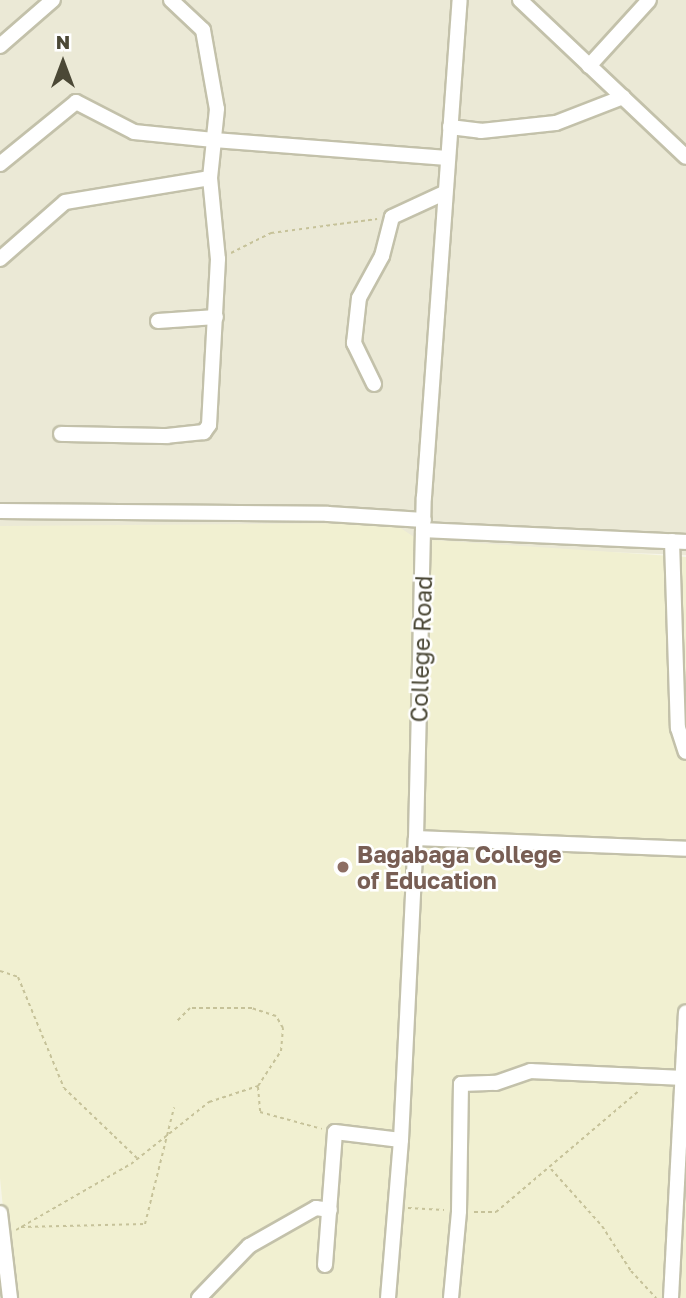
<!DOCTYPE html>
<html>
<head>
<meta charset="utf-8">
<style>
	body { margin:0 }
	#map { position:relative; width:686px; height:1298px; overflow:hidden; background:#f6f5e8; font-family:"Golos Text",sans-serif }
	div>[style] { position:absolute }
	.residential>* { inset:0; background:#ebe9d6 }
	.education>* { inset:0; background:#f1f0d1 }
	.path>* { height:2px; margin-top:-1px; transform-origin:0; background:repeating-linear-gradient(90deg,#c6c299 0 3.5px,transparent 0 7px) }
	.roads { filter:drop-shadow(2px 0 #c3c1aa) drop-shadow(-2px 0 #c3c1aa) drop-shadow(0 2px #c3c1aa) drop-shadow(0 -2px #c3c1aa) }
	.minor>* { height:14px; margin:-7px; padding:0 7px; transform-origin:7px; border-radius:7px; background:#fff }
	.dots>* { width:19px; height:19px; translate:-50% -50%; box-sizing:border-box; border:4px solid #fff; border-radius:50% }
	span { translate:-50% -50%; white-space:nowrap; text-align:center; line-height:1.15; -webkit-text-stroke:5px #fff; paint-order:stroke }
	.street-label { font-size:23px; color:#4b4836 }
	.education-label { font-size:23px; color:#785e54; font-weight:700 }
	.left { translate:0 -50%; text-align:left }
	.north { position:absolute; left:28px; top:28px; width:70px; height:70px; -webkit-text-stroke:5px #fff; paint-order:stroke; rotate:0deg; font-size:19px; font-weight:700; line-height:28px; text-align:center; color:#4b4836 }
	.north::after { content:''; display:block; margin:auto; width:24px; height:32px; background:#4b4836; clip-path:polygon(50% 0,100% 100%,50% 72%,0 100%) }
</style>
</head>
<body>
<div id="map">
	<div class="residential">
		<i style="clip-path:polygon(0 0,686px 0,686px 555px,0 529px)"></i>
	</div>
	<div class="education">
		<i style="clip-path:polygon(393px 523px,417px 539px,686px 557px,686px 1298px,12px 1298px,0 1178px,0 526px)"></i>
	</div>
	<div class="path">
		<i style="left:231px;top:253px;width:45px;rotate:-26.6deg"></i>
		<i style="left:271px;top:233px;width:107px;rotate:-7.5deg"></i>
		<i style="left:0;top:971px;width:19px;rotate:18deg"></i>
		<i style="left:18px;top:977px;width:120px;rotate:67.5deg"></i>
		<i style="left:64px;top:1088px;width:101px;rotate:43.8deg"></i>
		<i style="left:258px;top:1087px;width:25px;rotate:85deg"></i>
		<i style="left:260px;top:1112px;width:64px;rotate:15.3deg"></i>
		<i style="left:551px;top:1169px;width:76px;rotate:48.2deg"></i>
		<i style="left:602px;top:1226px;width:54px;rotate:57.2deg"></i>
		<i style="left:631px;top:1271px;width:37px;rotate:47deg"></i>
		<i style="left:408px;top:1208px;width:36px;rotate:3deg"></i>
		<i style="left:474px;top:1212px;width:22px"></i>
		<i style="left:496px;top:1212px;width:189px;rotate:-40.3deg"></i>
		<i style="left:21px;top:1227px;width:124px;rotate:-1.4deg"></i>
		<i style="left:145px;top:1224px;width:120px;rotate:-76deg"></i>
		<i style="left:16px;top:1230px;width:133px;rotate:-29.9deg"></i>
		<i style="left:131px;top:1164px;width:100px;rotate:-38.5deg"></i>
		<i style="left:209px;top:1102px;width:52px;rotate:-18.1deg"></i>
		<i style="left:258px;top:1086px;width:42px;rotate:-56.7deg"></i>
		<i style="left:281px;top:1051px;width:23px;rotate:-85deg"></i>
		<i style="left:283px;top:1028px;width:14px;rotate:-120deg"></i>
		<i style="left:276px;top:1016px;width:25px;rotate:-162deg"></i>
		<i style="left:252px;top:1008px;width:62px;rotate:180deg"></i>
		<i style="left:190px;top:1008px;width:18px;rotate:135deg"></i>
	</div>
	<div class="roads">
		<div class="minor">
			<i style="left:171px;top:0;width:44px;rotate:43.2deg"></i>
			<i style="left:203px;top:30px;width:80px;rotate:80deg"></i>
			<i style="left:217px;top:109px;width:31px;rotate:96deg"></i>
			<i style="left:214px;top:140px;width:234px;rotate:4.4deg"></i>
			<i style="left:520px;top:0;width:228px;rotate:43.4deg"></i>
			<i style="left:0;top:46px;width:70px;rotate:-41deg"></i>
			<i style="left:589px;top:66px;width:89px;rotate:-47.7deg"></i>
			<i style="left:450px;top:127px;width:31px;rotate:7deg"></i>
			<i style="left:481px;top:131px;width:75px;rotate:-6.1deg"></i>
			<i style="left:556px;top:123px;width:72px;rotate:-21.2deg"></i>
			<i style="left:0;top:164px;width:98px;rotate:-39.2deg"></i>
			<i style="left:76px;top:102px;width:65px;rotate:27.3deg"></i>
			<i style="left:134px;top:132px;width:80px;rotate:5.7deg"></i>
			<i style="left:214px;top:140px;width:38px;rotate:96deg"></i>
			<i style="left:210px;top:178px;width:81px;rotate:84.4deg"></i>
			<i style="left:218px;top:259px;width:166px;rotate:93.1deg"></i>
			<i style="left:209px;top:425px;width:9px;rotate:126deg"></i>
			<i style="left:204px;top:432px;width:37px;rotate:174deg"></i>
			<i style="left:167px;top:436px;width:106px;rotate:-178.9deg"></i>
			<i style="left:0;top:259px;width:86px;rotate:-41.2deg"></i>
			<i style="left:65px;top:202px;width:147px;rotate:-9.4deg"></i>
			<i style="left:158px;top:321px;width:58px;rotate:-3.9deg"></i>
			<i style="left:374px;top:384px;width:46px;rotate:-116deg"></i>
			<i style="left:354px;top:343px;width:45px;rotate:-83.7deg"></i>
			<i style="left:359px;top:298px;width:48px;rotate:-61.3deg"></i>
			<i style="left:382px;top:256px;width:40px;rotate:-75.6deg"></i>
			<i style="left:392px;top:217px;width:57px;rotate:-24.8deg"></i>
			<i style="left:0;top:511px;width:328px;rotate:0.5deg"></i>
			<i style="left:328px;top:514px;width:96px;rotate:3.6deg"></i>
			<i style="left:423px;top:530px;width:263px;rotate:2.6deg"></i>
			<i style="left:672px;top:541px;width:187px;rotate:88.2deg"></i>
			<i style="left:678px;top:728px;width:25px;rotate:72deg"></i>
			<i style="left:416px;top:838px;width:270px;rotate:2.3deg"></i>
			<i style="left:0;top:1213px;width:86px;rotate:83.3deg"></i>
			<i style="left:325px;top:1265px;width:133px;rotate:-85.7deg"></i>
			<i style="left:335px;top:1132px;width:66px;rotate:6.9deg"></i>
			<i style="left:199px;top:1298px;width:72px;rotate:-46.1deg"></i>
			<i style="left:249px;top:1246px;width:77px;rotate:-29.6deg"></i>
			<i style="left:316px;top:1208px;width:14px;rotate:8deg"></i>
			<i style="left:388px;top:1298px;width:159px;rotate:-85.3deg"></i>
			<i style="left:401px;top:1140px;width:302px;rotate:-87.2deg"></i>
			<i style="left:416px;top:838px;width:341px;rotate:-88.7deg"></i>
			<i style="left:424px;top:497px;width:498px;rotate:-85.9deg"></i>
			<i style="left:451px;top:1298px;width:87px;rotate:-84.7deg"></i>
			<i style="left:459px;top:1211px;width:127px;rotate:-89.1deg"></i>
			<i style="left:461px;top:1084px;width:35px;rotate:-2deg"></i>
			<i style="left:496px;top:1083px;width:37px;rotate:-19deg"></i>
			<i style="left:531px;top:1071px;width:152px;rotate:2.6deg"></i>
			<i style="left:671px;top:1298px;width:286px;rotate:-87deg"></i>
		</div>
	</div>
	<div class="dots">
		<i style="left:343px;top:867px;background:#8d6e63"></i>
	</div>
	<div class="street-label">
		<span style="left:421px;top:649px;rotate:-88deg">College Road</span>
	</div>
	<div class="education-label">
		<span class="left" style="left:357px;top:867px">Bagabaga College<br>of Education</span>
	</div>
	<div class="north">N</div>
</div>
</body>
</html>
